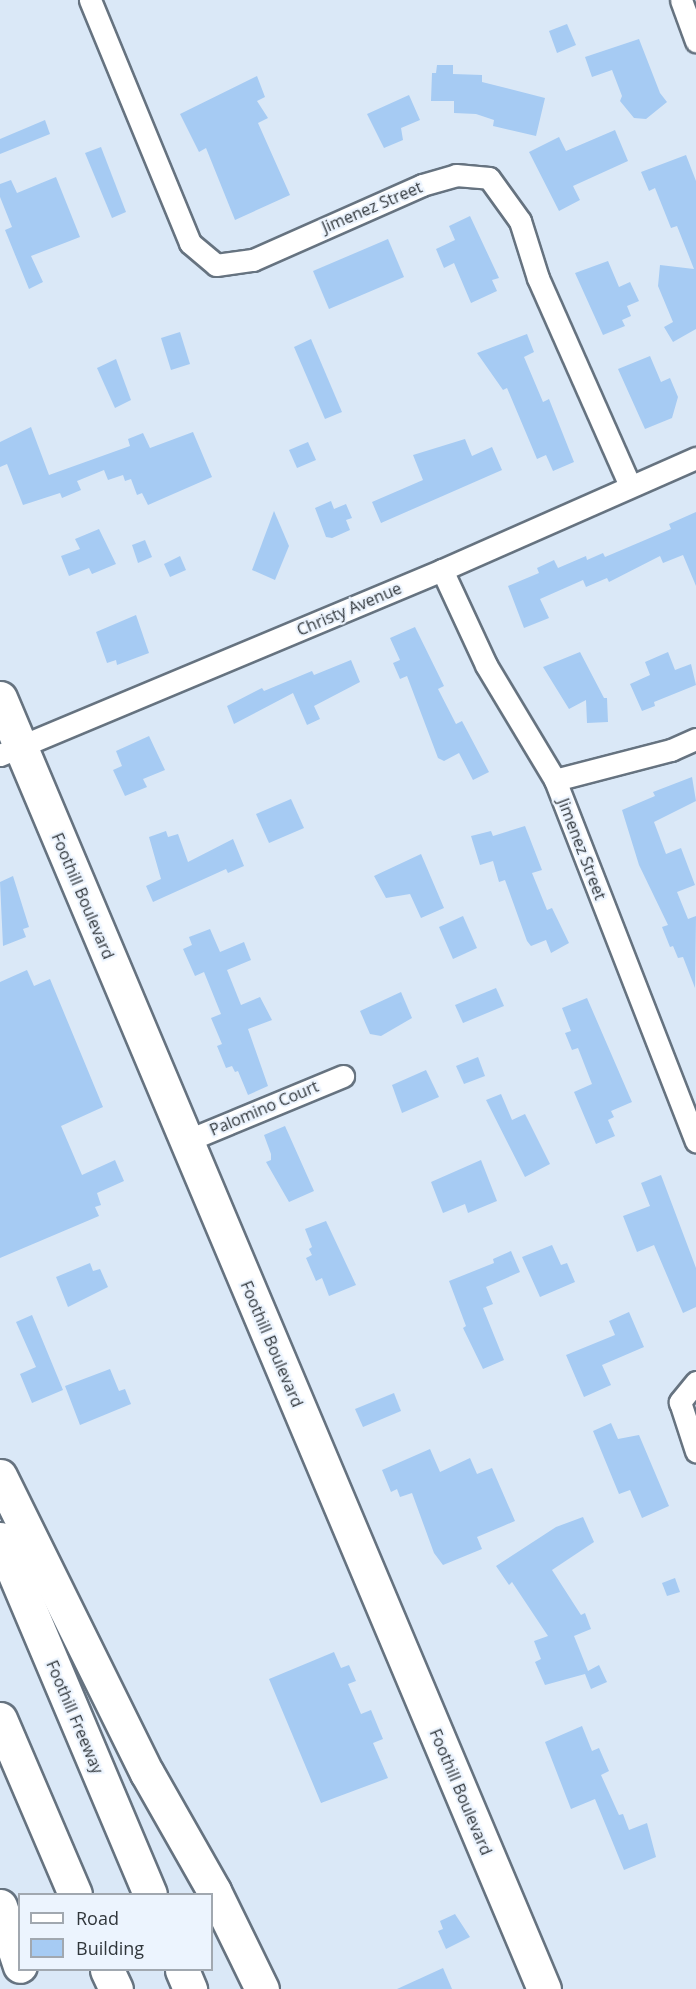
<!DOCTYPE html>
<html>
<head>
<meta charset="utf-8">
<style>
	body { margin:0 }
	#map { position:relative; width:696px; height:1989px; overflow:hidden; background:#dae8f7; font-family:"Open Sans",sans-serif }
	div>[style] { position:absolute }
	.building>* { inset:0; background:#a6cbf3 }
	.roads { filter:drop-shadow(2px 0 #667380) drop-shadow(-2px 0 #667380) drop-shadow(0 2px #667380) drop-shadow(0 -2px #667380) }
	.minor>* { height:21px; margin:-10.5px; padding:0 10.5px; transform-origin:10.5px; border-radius:10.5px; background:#fff }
	.primary>* { height:33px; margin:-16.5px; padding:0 16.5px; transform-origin:16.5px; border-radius:16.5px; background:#fff }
	.motorway>* { height:33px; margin:-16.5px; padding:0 16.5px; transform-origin:16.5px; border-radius:16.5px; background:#fff }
	span { translate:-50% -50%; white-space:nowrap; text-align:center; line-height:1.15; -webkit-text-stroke:4.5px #ecf4fe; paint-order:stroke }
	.street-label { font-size:16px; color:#30363b }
	.legend { position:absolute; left:18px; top:1893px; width:195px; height:78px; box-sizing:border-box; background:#ecf4fe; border:2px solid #a1a8b0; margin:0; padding:8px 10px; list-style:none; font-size:18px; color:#30363b }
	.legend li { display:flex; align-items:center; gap:12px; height:30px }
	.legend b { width:30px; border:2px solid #a1a8b0 }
</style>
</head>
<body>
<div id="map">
	<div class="building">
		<i style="clip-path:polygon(567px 24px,576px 45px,557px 53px,549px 31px)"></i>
		<i style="clip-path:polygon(639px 39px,660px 93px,667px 102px,646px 119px,634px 118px,620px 101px,622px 96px,612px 70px,592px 77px,585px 57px)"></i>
		<i style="clip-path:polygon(437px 65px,453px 65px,453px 74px,482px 75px,482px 82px,545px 98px,536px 136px,493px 126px,494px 120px,476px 114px,454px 113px,454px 101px,431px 101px,432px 73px,436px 73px)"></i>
		<i style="clip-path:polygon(257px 76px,265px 97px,257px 101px,268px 118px,258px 123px,290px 195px,235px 220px,206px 148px,199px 152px,180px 114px)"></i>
		<i style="clip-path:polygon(409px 95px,420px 120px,401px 128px,403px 140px,384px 148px,367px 114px)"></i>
		<i style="clip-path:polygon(45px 120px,50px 134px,0 154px,0 139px)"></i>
		<i style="clip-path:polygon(615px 130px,628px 161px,573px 186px,580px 200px,559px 211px,529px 152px,559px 137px,566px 151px)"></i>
		<i style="clip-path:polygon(101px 147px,126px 212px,112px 218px,85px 153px)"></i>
		<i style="clip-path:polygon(686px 155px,696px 181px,696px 329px,673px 342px,664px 327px,673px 322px,658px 286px,660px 265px,694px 269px,677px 226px,671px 228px,655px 188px,649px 191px,641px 172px)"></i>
		<i style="clip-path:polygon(56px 177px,80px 237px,31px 256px,43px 282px,29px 289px,5px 230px,12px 227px,0 197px,0 184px,11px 180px,17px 193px)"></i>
		<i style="clip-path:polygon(470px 216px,499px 278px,492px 280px,497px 291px,471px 303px,454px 263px,444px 268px,436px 249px,455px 240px,449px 226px)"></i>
		<i style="clip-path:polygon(388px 239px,404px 277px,329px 309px,313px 271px)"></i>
		<i style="clip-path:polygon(608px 261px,619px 287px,630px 282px,639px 301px,627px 306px,631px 316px,622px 320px,625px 326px,603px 335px,575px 273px)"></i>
		<i style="clip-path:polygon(180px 332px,190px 364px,171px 370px,161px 338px)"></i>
		<i style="clip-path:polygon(527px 334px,534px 352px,524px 357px,543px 402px,549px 399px,574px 462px,553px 471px,546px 455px,537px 459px,507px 388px,503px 390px,477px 353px)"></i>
		<i style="clip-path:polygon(311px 339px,342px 412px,325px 419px,294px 347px)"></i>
		<i style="clip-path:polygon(650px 356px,661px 382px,670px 378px,678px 397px,672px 418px,645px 429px,618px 369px)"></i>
		<i style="clip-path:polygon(116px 359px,131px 400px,115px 408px,97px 368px)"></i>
		<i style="clip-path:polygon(31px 427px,49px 475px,130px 446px,128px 439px,143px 433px,150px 448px,193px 432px,212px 477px,148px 505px,142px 493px,137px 495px,131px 479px,125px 481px,123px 475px,108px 480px,104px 470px,77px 481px,81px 490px,62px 498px,60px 493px,23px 505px,7px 464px,0 467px,0 442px)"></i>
		<i style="clip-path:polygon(465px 439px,472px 456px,492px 447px,502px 470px,381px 523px,372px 502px,423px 480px,413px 455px)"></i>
		<i style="clip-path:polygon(308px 442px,316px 460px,297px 468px,289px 450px)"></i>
		<i style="clip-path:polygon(331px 501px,334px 509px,346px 504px,352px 518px,346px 520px,350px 530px,332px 538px,326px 537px,315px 508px)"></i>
		<i style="clip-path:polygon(274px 511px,289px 546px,275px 580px,252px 570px)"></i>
		<i style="clip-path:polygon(696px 512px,696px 586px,683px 555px,663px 563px,660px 556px,609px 582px,607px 578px,586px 587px,583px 580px,540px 599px,549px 618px,524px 628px,508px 586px,539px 573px,537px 568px,554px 560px,558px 568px,586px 556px,587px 560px,603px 553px,605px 557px,671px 529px,669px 524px)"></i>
		<i style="clip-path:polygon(99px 529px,116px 564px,92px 574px,89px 568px,69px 576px,61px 556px,80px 549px,75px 539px)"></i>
		<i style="clip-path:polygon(145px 540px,152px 557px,138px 563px,132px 545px)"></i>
		<i style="clip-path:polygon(180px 556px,186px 570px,170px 577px,164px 564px)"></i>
		<i style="clip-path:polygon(136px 615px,149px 653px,117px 665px,116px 660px,107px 663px,96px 632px)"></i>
		<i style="clip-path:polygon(415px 627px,444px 686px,438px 689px,456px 724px,462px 721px,489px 772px,473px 780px,459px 753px,444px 761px,438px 758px,407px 676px,400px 679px,393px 663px,400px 660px,390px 638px)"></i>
		<i style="clip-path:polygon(580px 652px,604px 698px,607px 698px,608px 722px,587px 723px,586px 700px,569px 709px,543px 667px)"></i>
		<i style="clip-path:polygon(668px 652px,675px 670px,691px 664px,696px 685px,654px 702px,655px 706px,642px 711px,630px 684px,650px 675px,645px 662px)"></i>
		<i style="clip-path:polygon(351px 660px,360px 682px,314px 706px,320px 719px,307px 725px,293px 693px,234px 724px,227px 706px,262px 688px,264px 691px,312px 671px,314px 675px)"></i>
		<i style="clip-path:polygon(149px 736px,165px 770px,143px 779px,147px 787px,125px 796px,113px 770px,122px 766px,116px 751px)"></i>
		<i style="clip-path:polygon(692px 777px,696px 801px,654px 822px,666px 854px,681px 848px,695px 885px,677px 892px,688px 919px,696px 916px,695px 988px,683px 957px,678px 958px,673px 946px,670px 947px,662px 927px,668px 925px,639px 865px,622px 810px,655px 796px,653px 792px)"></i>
		<i style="clip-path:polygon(291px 799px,304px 828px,269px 843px,256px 814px)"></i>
		<i style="clip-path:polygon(525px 826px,542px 870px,532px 873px,547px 910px,552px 908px,569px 943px,551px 953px,546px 940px,531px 946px,527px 941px,505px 880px,499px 882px,493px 861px,480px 865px,471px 836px,491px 831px,493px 836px)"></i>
		<i style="clip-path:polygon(166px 831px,168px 837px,178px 834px,188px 862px,233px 839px,244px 866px,228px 873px,226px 869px,153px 902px,146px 886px,161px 879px,149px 837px)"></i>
		<i style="clip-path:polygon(421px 854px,444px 908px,421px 918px,410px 894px,386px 898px,374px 876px)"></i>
		<i style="clip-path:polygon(13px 876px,29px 927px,23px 929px,26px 937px,3px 946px,0 882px)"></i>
		<i style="clip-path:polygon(463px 916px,477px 948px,453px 959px,439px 927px)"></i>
		<i style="clip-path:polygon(210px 929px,220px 952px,244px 942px,251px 960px,227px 970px,241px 1005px,260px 997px,272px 1020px,248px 1029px,268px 1086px,248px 1095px,238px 1071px,235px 1072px,232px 1066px,226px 1068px,217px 1046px,222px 1044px,211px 1018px,221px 1014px,204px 972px,195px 976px,183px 949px,192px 945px,189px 937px)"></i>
		<i style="clip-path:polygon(27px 970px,34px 986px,50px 979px,103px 1107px,61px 1126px,82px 1175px,115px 1160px,124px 1181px,97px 1193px,101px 1205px,95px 1207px,99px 1216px,0 1258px,0 982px)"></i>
		<i style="clip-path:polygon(496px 988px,504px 1006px,463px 1023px,455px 1005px)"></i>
		<i style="clip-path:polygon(401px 992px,412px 1018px,381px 1036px,370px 1034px,360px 1011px)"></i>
		<i style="clip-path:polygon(587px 998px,632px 1102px,611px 1111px,614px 1117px,608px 1120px,615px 1136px,596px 1144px,574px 1092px,592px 1084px,578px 1048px,572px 1050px,565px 1033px,571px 1031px,562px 1008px)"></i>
		<i style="clip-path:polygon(478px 1057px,485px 1076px,464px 1084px,456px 1066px)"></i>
		<i style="clip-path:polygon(426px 1070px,439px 1097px,402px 1113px,392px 1085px)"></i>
		<i style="clip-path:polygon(501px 1094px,512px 1120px,525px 1114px,550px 1164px,525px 1177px,486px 1100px)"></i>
		<i style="clip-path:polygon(285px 1126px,314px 1191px,289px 1202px,266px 1162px,271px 1160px,271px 1154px,264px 1135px)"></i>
		<i style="clip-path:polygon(481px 1160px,497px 1201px,468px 1213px,465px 1204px,443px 1213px,431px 1182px)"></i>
		<i style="clip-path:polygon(661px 1175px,696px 1268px,696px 1307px,683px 1313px,654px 1245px,637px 1252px,623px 1216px,650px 1206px,641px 1183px)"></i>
		<i style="clip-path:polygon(326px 1221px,356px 1285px,329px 1296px,322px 1278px,316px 1281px,306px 1258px,312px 1255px,309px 1249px,312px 1247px,305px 1229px)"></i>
		<i style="clip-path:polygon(552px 1245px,561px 1265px,567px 1263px,575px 1282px,540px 1297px,522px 1257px)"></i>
		<i style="clip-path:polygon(511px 1251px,520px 1272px,486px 1287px,493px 1304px,483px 1308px,504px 1360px,483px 1369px,463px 1328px,466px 1326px,449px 1281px,494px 1263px,493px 1259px)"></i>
		<i style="clip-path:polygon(90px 1263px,93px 1271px,100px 1269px,108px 1287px,68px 1307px,56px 1277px)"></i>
		<i style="clip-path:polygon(629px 1312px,644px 1347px,602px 1365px,611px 1385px,584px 1397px,566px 1355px,615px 1335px,609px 1321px)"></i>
		<i style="clip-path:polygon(32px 1315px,63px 1390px,32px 1403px,20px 1374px,36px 1367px,16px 1322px)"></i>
		<i style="clip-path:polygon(110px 1369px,119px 1391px,125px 1389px,131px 1404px,80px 1425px,65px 1386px)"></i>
		<i style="clip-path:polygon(394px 1393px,401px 1411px,363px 1427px,355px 1409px)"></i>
		<i style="clip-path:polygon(611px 1423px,618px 1439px,639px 1435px,669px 1506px,642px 1518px,630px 1490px,619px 1494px,593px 1431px)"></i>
		<i style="clip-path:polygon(430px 1449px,440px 1472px,470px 1458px,477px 1474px,492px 1468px,515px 1521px,477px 1537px,482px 1549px,443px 1565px,434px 1553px,412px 1493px,400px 1497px,397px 1489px,391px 1492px,382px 1470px)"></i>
		<i style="clip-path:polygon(583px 1517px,594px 1542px,552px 1570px,581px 1615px,585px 1613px,591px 1629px,574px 1636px,588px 1671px,599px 1665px,607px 1682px,591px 1689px,585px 1674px,545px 1685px,535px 1662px,541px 1659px,534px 1641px,548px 1636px,512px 1582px,509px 1585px,496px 1566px,556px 1527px)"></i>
		<i style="clip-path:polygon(675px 1578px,680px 1592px,667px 1596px,662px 1583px)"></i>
		<i style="clip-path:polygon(334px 1652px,341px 1668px,349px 1665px,356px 1681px,348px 1684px,361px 1714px,371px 1710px,383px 1739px,373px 1743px,388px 1778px,321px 1803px,269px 1679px)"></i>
		<i style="clip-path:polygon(582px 1726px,592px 1751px,599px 1748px,609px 1771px,601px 1775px,619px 1815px,623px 1814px,629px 1830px,647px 1823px,656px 1857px,624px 1870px,595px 1799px,571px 1809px,545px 1742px)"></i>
		<i style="clip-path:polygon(455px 1914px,470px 1937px,446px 1949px,438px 1931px,443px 1929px,440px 1921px)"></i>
		<i style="clip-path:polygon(443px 1968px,452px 1989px,397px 1989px)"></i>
	</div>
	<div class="roads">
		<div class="minor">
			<i style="left:90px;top:0;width:263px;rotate:67.6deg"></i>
			<i style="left:190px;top:243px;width:34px;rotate:40deg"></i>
			<i style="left:216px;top:265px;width:37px;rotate:-8deg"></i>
			<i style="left:253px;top:260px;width:185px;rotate:-23.9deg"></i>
			<i style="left:422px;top:185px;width:35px;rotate:-16deg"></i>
			<i style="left:456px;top:175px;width:33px;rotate:5deg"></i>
			<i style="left:489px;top:178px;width:53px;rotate:54.2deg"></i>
			<i style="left:520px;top:221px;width:60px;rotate:72.5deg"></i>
			<i style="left:538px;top:278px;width:227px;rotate:66.1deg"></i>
			<i style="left:681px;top:0;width:44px;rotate:69.9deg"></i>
			<i style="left:442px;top:570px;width:105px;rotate:65.1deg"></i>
			<i style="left:486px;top:665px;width:134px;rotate:59deg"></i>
			<i style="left:555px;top:780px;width:388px;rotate:68.7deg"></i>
			<i style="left:0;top:755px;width:479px;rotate:-22.7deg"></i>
			<i style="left:442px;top:570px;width:278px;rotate:-23.8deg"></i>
			<i style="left:555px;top:780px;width:120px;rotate:-14.5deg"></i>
			<i style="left:671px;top:750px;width:27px;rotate:-24deg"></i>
			<i style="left:186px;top:1141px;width:170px;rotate:-22.5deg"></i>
			<i style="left:696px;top:1382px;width:26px;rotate:129deg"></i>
			<i style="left:680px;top:1402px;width:52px;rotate:71.9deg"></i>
		</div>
		<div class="primary">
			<i style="left:0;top:698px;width:1401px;rotate:67.15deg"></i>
		</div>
		<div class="motorway">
			<i style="left:0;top:1476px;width:331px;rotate:63.7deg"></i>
			<i style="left:147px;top:1773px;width:136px;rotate:60.4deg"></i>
			<i style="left:214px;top:1891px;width:109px;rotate:63.9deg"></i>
			<i style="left:0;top:1539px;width:385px;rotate:67.1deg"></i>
			<i style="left:0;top:1719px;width:190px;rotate:66.8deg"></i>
			<i style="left:0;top:1906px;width:63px;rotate:71.6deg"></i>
			<i style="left:107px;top:1970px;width:21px;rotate:65deg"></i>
			<i style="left:182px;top:1970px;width:21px;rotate:67deg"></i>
		</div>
	</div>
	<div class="street-label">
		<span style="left:372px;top:207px;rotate:-23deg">Jimenez Street</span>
		<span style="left:349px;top:609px;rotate:-23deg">Christy Avenue</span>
		<span style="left:582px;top:849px;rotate:69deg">Jimenez Street</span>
		<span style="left:83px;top:896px;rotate:67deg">Foothill Boulevard</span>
		<span style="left:264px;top:1108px;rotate:-23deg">Palomino Court</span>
		<span style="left:272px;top:1344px;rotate:67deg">Foothill Boulevard</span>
		<span style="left:75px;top:1717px;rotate:67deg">Foothill Freeway</span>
		<span style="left:461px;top:1792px;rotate:67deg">Foothill Boulevard</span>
	</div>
	<ul class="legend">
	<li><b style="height:8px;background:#fff"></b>Road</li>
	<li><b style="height:16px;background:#a6cbf3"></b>Building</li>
	</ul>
</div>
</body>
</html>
